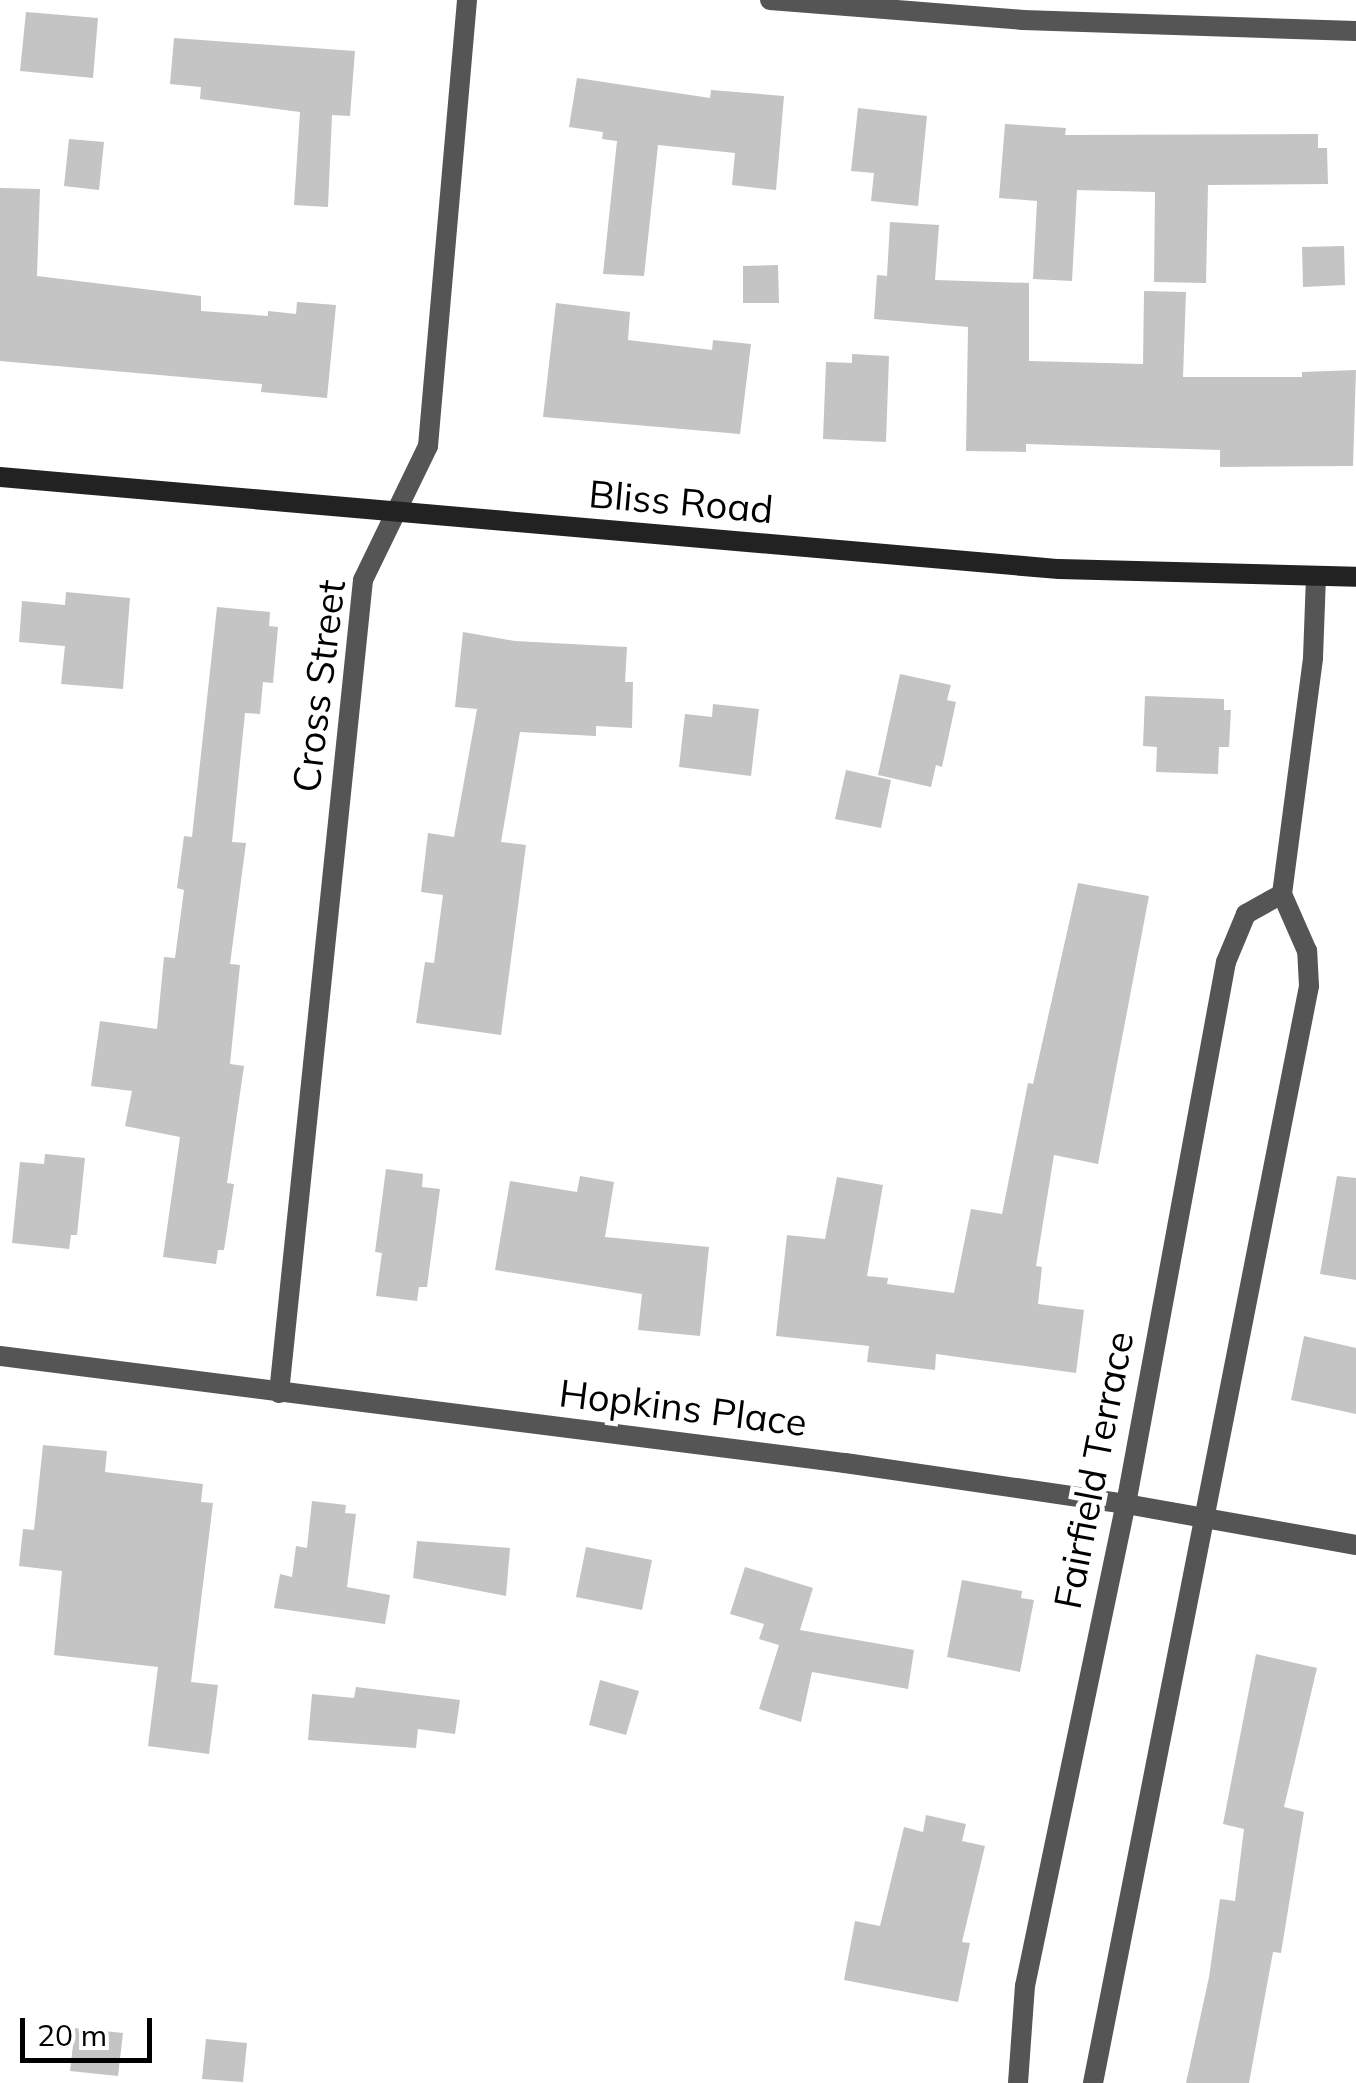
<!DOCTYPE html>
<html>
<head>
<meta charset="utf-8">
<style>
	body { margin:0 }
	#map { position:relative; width:1356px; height:2083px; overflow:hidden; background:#fff; font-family:Mulish,sans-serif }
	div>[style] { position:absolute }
	.building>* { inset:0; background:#c4c4c4 }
	.street>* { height:20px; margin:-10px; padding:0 10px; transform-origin:10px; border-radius:10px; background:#555 }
	.secondary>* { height:20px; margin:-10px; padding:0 10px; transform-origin:10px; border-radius:10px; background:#222 }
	span { translate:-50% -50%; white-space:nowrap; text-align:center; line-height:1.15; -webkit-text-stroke:10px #fff; paint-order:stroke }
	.street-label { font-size:38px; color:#000 }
	.scale { position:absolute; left:20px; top:2018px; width:132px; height:45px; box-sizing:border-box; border:5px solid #000; border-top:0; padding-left:12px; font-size:30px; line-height:35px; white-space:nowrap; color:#000; -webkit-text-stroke:8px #fff; paint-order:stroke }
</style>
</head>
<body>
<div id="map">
	<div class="building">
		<i style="clip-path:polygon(26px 12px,98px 18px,93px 78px,20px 71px)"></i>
		<i style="clip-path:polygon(174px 38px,355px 51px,350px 116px,332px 115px,328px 207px,294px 205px,300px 112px,200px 99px,201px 87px,170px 84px)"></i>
		<i style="clip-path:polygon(577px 78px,710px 98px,711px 90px,784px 96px,776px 190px,732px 185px,735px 153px,658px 145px,644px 276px,603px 274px,617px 141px,602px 139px,603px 132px,569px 127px)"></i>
		<i style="clip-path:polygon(858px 108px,927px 116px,918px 206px,871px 201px,874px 173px,851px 171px)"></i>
		<i style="clip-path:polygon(1005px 124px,1066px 128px,1065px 135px,1318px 134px,1318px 148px,1327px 148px,1328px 184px,1208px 185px,1206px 283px,1154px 282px,1155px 192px,1077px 190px,1072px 281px,1033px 279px,1037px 201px,999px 198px)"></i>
		<i style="clip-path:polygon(69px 139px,104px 142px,99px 190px,64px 186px)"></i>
		<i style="clip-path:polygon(0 188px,40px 189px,37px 276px,201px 296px,201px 311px,268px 316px,268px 311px,296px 314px,297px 302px,336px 305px,327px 398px,261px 392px,262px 384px,0 361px)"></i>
		<i style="clip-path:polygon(890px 222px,939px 225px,935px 280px,1029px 283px,1029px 361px,1143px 364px,1144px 291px,1186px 292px,1183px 377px,1302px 377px,1302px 372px,1356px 370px,1353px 466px,1220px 467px,1220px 450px,1026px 444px,1026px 452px,966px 451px,968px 327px,874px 319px,877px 275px,887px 276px)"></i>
		<i style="clip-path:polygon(1344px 246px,1345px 285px,1303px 287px,1302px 247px)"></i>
		<i style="clip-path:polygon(778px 265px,779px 303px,743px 303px,743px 266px)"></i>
		<i style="clip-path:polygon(556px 303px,630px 312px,628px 340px,712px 350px,713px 340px,751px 344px,740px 434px,543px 417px)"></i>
		<i style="clip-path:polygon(852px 354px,889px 356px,886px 442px,823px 439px,826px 362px,852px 363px)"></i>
		<i style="clip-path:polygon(66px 592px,130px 598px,123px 689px,61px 684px,65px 646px,19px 642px,22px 601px,65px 605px)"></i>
		<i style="clip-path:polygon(217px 607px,270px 612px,269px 626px,278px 627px,273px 683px,263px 682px,260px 714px,245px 713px,232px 842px,246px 843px,230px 964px,240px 965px,230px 1064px,244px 1066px,227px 1183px,234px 1184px,224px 1250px,218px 1250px,216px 1264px,163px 1257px,180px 1137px,125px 1126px,132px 1091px,91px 1086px,100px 1021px,157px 1029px,164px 957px,175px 958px,184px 890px,177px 888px,184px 836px,192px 837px)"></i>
		<i style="clip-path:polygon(463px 632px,515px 641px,627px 647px,625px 682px,633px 682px,632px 728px,596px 726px,596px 736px,520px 732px,501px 842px,526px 845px,501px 1035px,416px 1023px,425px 962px,434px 963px,443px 895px,421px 892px,428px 833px,454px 837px,477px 709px,455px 707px)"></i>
		<i style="clip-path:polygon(900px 674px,951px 685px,947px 700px,956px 702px,942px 767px,936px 765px,931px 787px,878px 775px)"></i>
		<i style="clip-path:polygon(1145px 696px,1224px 699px,1224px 710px,1231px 710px,1229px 747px,1219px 747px,1218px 774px,1156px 772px,1157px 747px,1143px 746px)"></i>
		<i style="clip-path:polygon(713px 704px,759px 709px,751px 776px,679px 767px,685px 714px,712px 717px)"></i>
		<i style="clip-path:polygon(846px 770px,891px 780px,881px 828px,835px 819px)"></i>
		<i style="clip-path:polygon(1078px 883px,1149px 896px,1098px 1164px,1054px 1155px,1036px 1266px,1042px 1267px,1038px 1304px,1084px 1310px,1076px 1373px,936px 1354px,935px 1370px,867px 1362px,869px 1346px,776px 1336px,787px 1235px,825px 1239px,837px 1177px,883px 1185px,867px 1276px,888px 1278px,887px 1284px,954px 1293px,971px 1209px,1002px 1214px,1028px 1083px,1033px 1084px)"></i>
		<i style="clip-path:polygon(45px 1154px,85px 1158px,77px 1235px,71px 1235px,69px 1249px,12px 1243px,20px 1162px,44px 1164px)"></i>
		<i style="clip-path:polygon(386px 1169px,423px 1174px,422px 1187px,440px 1189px,427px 1287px,419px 1287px,417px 1301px,376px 1296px,382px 1253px,375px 1252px)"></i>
		<i style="clip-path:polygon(580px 1176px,614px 1182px,605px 1237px,709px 1247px,700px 1336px,638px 1330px,642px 1294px,495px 1270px,510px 1181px,577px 1192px)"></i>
		<i style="clip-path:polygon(1337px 1176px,1356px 1178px,1356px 1280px,1320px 1274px)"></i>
		<i style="clip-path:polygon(1304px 1336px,1356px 1348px,1356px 1414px,1291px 1400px)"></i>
		<i style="clip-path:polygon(43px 1445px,107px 1451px,105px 1472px,203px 1484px,201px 1502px,213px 1503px,191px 1682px,218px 1685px,209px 1754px,148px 1746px,158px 1667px,54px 1655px,62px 1571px,19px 1566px,23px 1529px,34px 1530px)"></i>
		<i style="clip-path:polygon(312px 1501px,346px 1505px,345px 1513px,356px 1514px,347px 1587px,390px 1595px,385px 1624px,274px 1608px,280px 1574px,292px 1577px,296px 1546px,307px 1548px)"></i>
		<i style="clip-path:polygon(417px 1541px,510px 1548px,506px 1596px,413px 1578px)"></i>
		<i style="clip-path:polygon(586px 1547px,652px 1560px,642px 1610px,576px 1597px)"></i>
		<i style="clip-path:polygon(745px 1567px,813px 1588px,800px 1630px,914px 1650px,908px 1689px,812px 1672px,801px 1722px,759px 1709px,779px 1645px,759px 1639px,764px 1624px,730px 1614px)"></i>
		<i style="clip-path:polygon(962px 1580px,1022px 1591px,1021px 1598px,1034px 1600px,1020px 1672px,947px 1657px)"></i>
		<i style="clip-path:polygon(1256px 1654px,1317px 1668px,1284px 1807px,1304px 1812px,1281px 1953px,1273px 1952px,1249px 2083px,1186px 2083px,1209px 1977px,1220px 1899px,1235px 1901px,1244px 1829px,1223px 1824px)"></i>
		<i style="clip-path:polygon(600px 1680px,639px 1691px,626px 1735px,589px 1725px)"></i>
		<i style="clip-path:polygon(356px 1687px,460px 1700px,455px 1734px,418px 1729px,416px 1748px,308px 1740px,312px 1694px,354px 1698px)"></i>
		<i style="clip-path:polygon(926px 1815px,966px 1824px,962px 1841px,985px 1846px,962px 1942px,970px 1943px,958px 2002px,844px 1980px,855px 1921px,880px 1926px,904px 1827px,923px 1832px)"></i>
		<i style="clip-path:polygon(75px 2028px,123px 2033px,118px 2076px,70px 2071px)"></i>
		<i style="clip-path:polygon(206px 2039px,247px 2043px,243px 2082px,202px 2079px)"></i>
	</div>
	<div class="street">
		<i style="left:770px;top:0;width:254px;rotate:4.5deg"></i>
		<i style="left:1023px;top:20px;width:333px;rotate:1.9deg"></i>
		<i style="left:0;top:1356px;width:852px;rotate:7.22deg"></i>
		<i style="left:845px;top:1463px;width:284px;rotate:8.3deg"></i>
		<i style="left:1126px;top:1504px;width:234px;rotate:10.1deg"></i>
		<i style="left:279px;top:1393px;width:817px;rotate:-84.1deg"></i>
		<i style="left:363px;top:580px;width:149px;rotate:-64.1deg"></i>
		<i style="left:428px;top:446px;width:448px;rotate:-85deg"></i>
		<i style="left:1018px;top:2083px;width:97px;rotate:-85.9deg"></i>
		<i style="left:1025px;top:1986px;width:492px;rotate:-78.2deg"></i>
		<i style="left:1126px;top:1504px;width:551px;rotate:-79.55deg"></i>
		<i style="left:1226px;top:962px;width:52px;rotate:-67.4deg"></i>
		<i style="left:1246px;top:914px;width:41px;rotate:-29.1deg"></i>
		<i style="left:1093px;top:2083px;width:1118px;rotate:-78.86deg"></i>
		<i style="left:1309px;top:986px;width:35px;rotate:-93deg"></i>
		<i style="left:1307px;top:951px;width:62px;rotate:-113.7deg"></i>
		<i style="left:1282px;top:894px;width:238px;rotate:-82.5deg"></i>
		<i style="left:1313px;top:658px;width:82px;rotate:-87.9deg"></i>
	</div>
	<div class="secondary">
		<i style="left:0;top:477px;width:1063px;rotate:4.97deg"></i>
		<i style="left:1059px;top:569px;width:297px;rotate:1.5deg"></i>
	</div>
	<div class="street-label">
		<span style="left:681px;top:502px;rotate:5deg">Bliss Road</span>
		<span style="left:319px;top:686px;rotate:-83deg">Cross Street</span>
		<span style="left:683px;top:1408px;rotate:7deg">Hopkins Place</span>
		<span style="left:1094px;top:1470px;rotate:-79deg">Fairfield Terrace</span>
	</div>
	<div class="scale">20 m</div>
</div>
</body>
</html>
